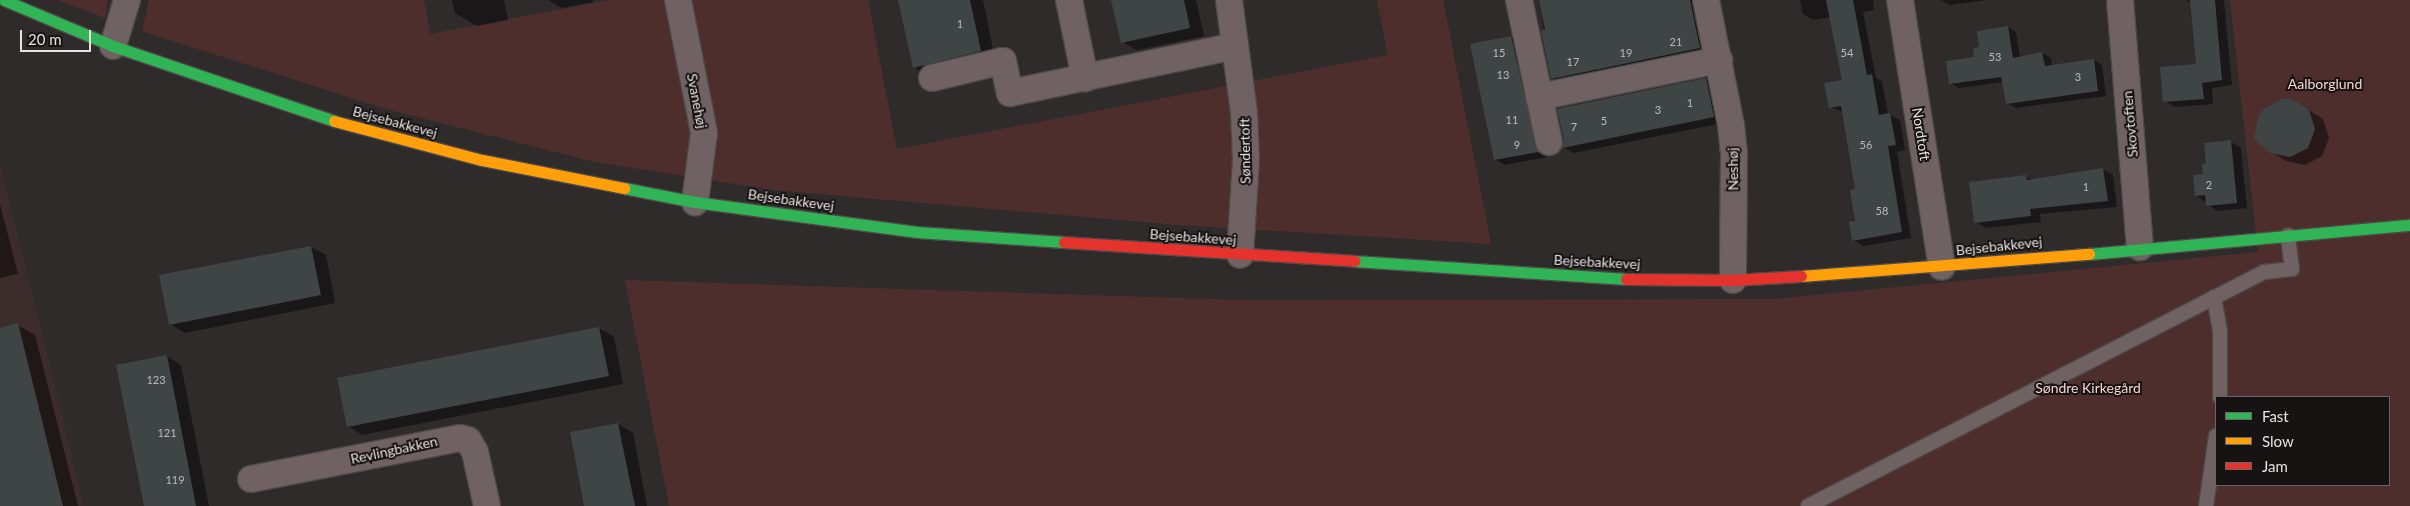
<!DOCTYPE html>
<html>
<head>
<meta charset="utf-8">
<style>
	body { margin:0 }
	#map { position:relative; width:2410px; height:506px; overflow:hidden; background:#302b2b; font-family:Lato,sans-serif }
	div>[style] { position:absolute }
	.built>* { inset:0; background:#3c2d2c }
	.green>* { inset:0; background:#4e2e2d }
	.shadow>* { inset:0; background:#0007 }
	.building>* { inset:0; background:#3f4545 }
	.roads { filter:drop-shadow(1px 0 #4d4949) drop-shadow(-1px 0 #4d4949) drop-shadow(0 1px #4d4949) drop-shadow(0 -1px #4d4949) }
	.lane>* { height:14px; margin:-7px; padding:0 7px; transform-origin:7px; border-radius:7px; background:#706262 }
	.street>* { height:26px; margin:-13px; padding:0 13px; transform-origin:13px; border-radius:13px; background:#706262 }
	.fast>* { height:11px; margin:-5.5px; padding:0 5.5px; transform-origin:5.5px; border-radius:5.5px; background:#30b455 }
	.slow>* { height:11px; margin:-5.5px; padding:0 5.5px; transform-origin:5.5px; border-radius:5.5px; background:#ff9f0a }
	.jam>* { height:11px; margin:-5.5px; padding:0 5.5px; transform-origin:5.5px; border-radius:5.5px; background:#e5322d }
	span { translate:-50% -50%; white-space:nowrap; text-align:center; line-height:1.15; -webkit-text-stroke:4px #181313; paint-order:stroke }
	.number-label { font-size:11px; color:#bebab9 }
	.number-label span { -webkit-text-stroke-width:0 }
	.park-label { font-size:14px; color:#f7d5d2 }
	.street-label { font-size:14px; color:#e8e1e0 }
	.legend { position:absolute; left:2215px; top:396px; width:175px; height:90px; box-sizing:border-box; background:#181313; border:1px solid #6b6565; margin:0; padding:6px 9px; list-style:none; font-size:15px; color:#e8e1e0 }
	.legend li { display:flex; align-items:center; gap:10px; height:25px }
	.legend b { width:25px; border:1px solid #6b6565 }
	.scale { position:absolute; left:20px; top:30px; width:71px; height:22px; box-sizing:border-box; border:2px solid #e8e1e0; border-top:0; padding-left:6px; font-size:15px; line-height:18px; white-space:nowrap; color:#e8e1e0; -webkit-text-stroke:4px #181313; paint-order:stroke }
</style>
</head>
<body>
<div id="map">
	<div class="built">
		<i style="clip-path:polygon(0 163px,84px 506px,0 506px)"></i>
	</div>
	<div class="green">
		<i style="clip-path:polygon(58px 0,108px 0,105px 18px)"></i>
		<i style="clip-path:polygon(149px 0,424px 0,430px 34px,610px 0,868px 0,897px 149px,1388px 55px,1377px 0,1443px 0,1491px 244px,1178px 225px,773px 190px,595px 162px,386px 109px,142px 31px)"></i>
		<i style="clip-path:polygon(evenodd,2230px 0,2410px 0,2410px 506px,669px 506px,625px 280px,1244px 300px,1773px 299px,2258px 252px,2230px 0,2216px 397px,2389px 397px,2389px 485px,2216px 485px,2216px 397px)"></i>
	</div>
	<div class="shadow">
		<i style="clip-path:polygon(452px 0,504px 0,508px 20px,477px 26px,455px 13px)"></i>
		<i style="clip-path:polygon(548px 0,593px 0,593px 2px,562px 8px)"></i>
		<i style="clip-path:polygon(899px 0,983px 0,995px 59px,928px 76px,914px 67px)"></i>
		<i style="clip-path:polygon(1113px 0,1196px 0,1204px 36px,1137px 50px,1122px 42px)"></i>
		<i style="clip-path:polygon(1539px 0,1699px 0,1709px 53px,1562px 84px,1552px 78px)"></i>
		<i style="clip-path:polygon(1800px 0,1873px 0,1874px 10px,1863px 12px,1876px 78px,1882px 81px,1888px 114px,1900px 120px,1905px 150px,1897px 152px,1911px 238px,1864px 246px,1853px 240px,1856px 190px,1843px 112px,1830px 107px,1843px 81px,1831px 17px,1813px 20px,1803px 14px)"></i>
		<i style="clip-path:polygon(1941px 0,1986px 0,1950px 5px)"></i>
		<i style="clip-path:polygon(2186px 0,2224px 0,2232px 85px,2212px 88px,2213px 104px,2175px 107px,2165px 101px,2197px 65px,2191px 3px)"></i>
		<i style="clip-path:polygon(2007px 27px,2016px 32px,2020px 58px,2042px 53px,2051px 58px,2052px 66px,2094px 60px,2102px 65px,2106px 96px,2016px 108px,2007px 103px,2003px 82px,1959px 88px,1950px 83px,1976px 58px,1980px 48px)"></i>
		<i style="clip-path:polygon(1511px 38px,1521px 43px,1547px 157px,1505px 165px,1495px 159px)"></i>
		<i style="clip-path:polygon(1706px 79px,1716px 85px,1723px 123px,1574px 153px,1564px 148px)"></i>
		<i style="clip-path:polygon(2307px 109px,2323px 119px,2329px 138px,2322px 156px,2305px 165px,2286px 161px,2271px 152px)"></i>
		<i style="clip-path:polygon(2231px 142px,2241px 148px,2247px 208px,2217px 211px,2196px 195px,2207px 164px)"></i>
		<i style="clip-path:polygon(2102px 169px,2113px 175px,2117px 207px,2040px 214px,2041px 222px,1986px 228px,1976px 222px,2026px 177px,2033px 180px)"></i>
		<i style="clip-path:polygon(0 204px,18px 274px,0 278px)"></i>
		<i style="clip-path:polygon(311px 247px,326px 255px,335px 303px,185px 333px,170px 324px)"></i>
		<i style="clip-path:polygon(17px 325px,35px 335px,78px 506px,0 506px,0 329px)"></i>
		<i style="clip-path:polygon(599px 328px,614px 337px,623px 384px,362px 435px,348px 426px)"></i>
		<i style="clip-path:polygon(167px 356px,181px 365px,209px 506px,145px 506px)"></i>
		<i style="clip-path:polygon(618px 424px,633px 433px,647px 506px,586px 506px)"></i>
	</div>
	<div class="building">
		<i style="clip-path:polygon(898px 0,970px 0,981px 51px,913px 68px)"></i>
		<i style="clip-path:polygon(1111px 0,1184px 0,1190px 28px,1121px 43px)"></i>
		<i style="clip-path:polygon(1539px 0,1690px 0,1700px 48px,1551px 79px,1541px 30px,1545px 30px)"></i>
		<i style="clip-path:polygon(1826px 0,1853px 0,1867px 75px,1872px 74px,1879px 115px,1890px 113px,1896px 145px,1888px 146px,1902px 232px,1852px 241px,1849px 222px,1855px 221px,1850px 190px,1855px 189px,1841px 106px,1829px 108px,1824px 83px,1842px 80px)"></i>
		<i style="clip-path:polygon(2190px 0,2215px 0,2222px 80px,2202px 83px,2204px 99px,2163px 102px,2160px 67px,2196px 64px)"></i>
		<i style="clip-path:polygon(2008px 26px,2013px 58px,2042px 52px,2045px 66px,2094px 59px,2098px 91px,2006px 104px,2001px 77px,1949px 84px,1946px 61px,1974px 57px,1973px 48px,1979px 47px,1977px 31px)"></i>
		<i style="clip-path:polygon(1511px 36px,1538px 152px,1494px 160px,1470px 44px)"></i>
		<i style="clip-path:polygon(1706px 78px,1714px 117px,1562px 148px,1564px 139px,1557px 109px)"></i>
		<i style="clip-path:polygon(2282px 99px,2292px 99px,2309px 110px,2315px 129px,2308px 148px,2290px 157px,2270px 153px,2254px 139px,2258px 117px,2264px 109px)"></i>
		<i style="clip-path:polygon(2231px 140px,2237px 203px,2206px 206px,2205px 195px,2195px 196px,2193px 175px,2203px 174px,2202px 164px,2206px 163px,2204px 143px)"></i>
		<i style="clip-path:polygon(2103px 168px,2108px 201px,2030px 209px,2031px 216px,1974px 223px,1969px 182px,2026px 175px,2027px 180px)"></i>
		<i style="clip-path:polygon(311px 246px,321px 295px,169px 325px,159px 275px)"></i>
		<i style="clip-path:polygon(18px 323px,63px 506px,0 506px,0 328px)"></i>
		<i style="clip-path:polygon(599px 327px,609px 376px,347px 427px,337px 378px)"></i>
		<i style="clip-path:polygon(167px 355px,196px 506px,144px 506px,116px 365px)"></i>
		<i style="clip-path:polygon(618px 423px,635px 506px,584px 506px,570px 432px)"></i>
	</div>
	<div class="roads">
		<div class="lane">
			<i style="left:2214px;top:297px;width:36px;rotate:80deg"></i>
			<i style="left:2220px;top:332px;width:65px;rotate:90deg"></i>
			<i style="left:1808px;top:506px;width:513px;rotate:-27.16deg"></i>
			<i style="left:2264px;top:272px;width:28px;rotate:-6deg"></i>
			<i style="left:2292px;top:269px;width:34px;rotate:-97deg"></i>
			<i style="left:2206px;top:506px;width:71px;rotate:-81.9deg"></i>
		</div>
		<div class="street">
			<i style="left:678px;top:0;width:136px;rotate:78.9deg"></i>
			<i style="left:704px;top:133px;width:70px;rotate:97.4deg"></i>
			<i style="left:1069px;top:0;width:80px;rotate:78.4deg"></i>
			<i style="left:1229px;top:0;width:113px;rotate:82.4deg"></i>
			<i style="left:1244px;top:112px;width:48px;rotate:87.6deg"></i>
			<i style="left:1246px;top:160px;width:95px;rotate:93.6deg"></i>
			<i style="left:1519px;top:0;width:145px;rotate:78.1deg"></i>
			<i style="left:1706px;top:0;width:127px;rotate:78.7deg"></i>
			<i style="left:1731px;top:125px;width:30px;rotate:84deg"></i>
			<i style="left:1734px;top:155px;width:125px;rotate:90.5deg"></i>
			<i style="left:1900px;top:0;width:270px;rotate:81.1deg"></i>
			<i style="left:2120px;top:0;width:248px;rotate:85.4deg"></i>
			<i style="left:113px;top:46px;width:48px;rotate:-73.1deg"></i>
			<i style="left:932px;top:78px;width:73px;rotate:-13.5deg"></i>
			<i style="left:1003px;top:61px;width:33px;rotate:78deg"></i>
			<i style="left:1010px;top:93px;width:230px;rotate:-11.8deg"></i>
			<i style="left:1539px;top:97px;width:184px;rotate:-11.6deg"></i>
			<i style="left:251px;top:479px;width:213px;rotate:-11.1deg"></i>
			<i style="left:460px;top:438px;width:8px;rotate:14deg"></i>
			<i style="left:468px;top:440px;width:14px;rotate:60deg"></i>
			<i style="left:475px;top:452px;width:55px;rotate:77.5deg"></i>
		</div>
		<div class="fast">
			<i style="left:4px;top:0;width:118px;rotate:22.9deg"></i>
			<i style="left:113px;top:46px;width:233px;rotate:18.7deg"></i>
			<i style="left:624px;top:188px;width:72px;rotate:11.2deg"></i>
			<i style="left:695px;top:202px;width:224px;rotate:7.7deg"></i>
			<i style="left:917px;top:232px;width:147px;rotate:3.9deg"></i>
			<i style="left:2089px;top:254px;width:322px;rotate:-5.2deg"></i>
			<i style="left:1354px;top:261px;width:273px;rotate:3.8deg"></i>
		</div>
		<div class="slow">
			<i style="left:334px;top:121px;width:153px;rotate:14.8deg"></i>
			<i style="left:482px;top:160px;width:145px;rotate:11.2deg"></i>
			<i style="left:1801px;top:276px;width:289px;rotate:-4.4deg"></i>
		</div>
		<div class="jam">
			<i style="left:1064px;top:242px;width:291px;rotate:3.7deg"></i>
			<i style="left:1626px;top:279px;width:107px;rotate:0.5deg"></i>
			<i style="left:1733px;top:280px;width:68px;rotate:-3.4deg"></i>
		</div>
	</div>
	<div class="number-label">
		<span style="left:960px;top:24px">1</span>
		<span style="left:1676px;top:42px">21</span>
		<span style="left:1499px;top:53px">15</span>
		<span style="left:1626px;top:53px">19</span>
		<span style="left:1847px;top:53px">54</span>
		<span style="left:1995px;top:57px">53</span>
		<span style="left:1573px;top:62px">17</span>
		<span style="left:1503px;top:75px">13</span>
		<span style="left:2078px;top:77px">3</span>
		<span style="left:1690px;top:103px">1</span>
		<span style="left:1658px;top:110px">3</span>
		<span style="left:1512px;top:120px">11</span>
		<span style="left:1604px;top:121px">5</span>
		<span style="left:1574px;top:127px">7</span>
		<span style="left:1517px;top:145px">9</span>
		<span style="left:1866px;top:145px">56</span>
		<span style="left:2209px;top:185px">2</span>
		<span style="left:2086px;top:187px">1</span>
		<span style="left:1882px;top:211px">58</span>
		<span style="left:156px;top:380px">123</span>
		<span style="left:167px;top:433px">121</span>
		<span style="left:175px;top:480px">119</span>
	</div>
	<div class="park-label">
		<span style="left:2325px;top:84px">Aalborglund</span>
		<span style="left:2088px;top:388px">Søndre Kirkegård</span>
	</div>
	<div class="street-label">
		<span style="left:697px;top:101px;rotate:79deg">Svanehøj</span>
		<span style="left:395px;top:122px;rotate:15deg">Bejsebakkevej</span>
		<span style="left:2130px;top:124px;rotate:-95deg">Skovtoften</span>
		<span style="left:1921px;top:134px;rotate:81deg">Nordtoft</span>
		<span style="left:1245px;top:151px;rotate:-91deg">Søndertoft</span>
		<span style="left:1733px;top:169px;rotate:-91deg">Neshøj</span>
		<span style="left:791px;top:200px;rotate:8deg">Bejsebakkevej</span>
		<span style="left:1193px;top:237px;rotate:4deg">Bejsebakkevej</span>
		<span style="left:1999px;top:246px;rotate:-6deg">Bejsebakkevej</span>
		<span style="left:1597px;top:262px;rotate:3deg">Bejsebakkevej</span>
		<span style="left:394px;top:450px;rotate:-12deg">Revlingbakken</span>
	</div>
	<ul class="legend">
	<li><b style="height:6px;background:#30b455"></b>Fast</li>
	<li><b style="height:6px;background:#ff9f0a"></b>Slow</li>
	<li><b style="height:6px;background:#e5322d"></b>Jam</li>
	</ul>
	<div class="scale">20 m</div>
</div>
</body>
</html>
